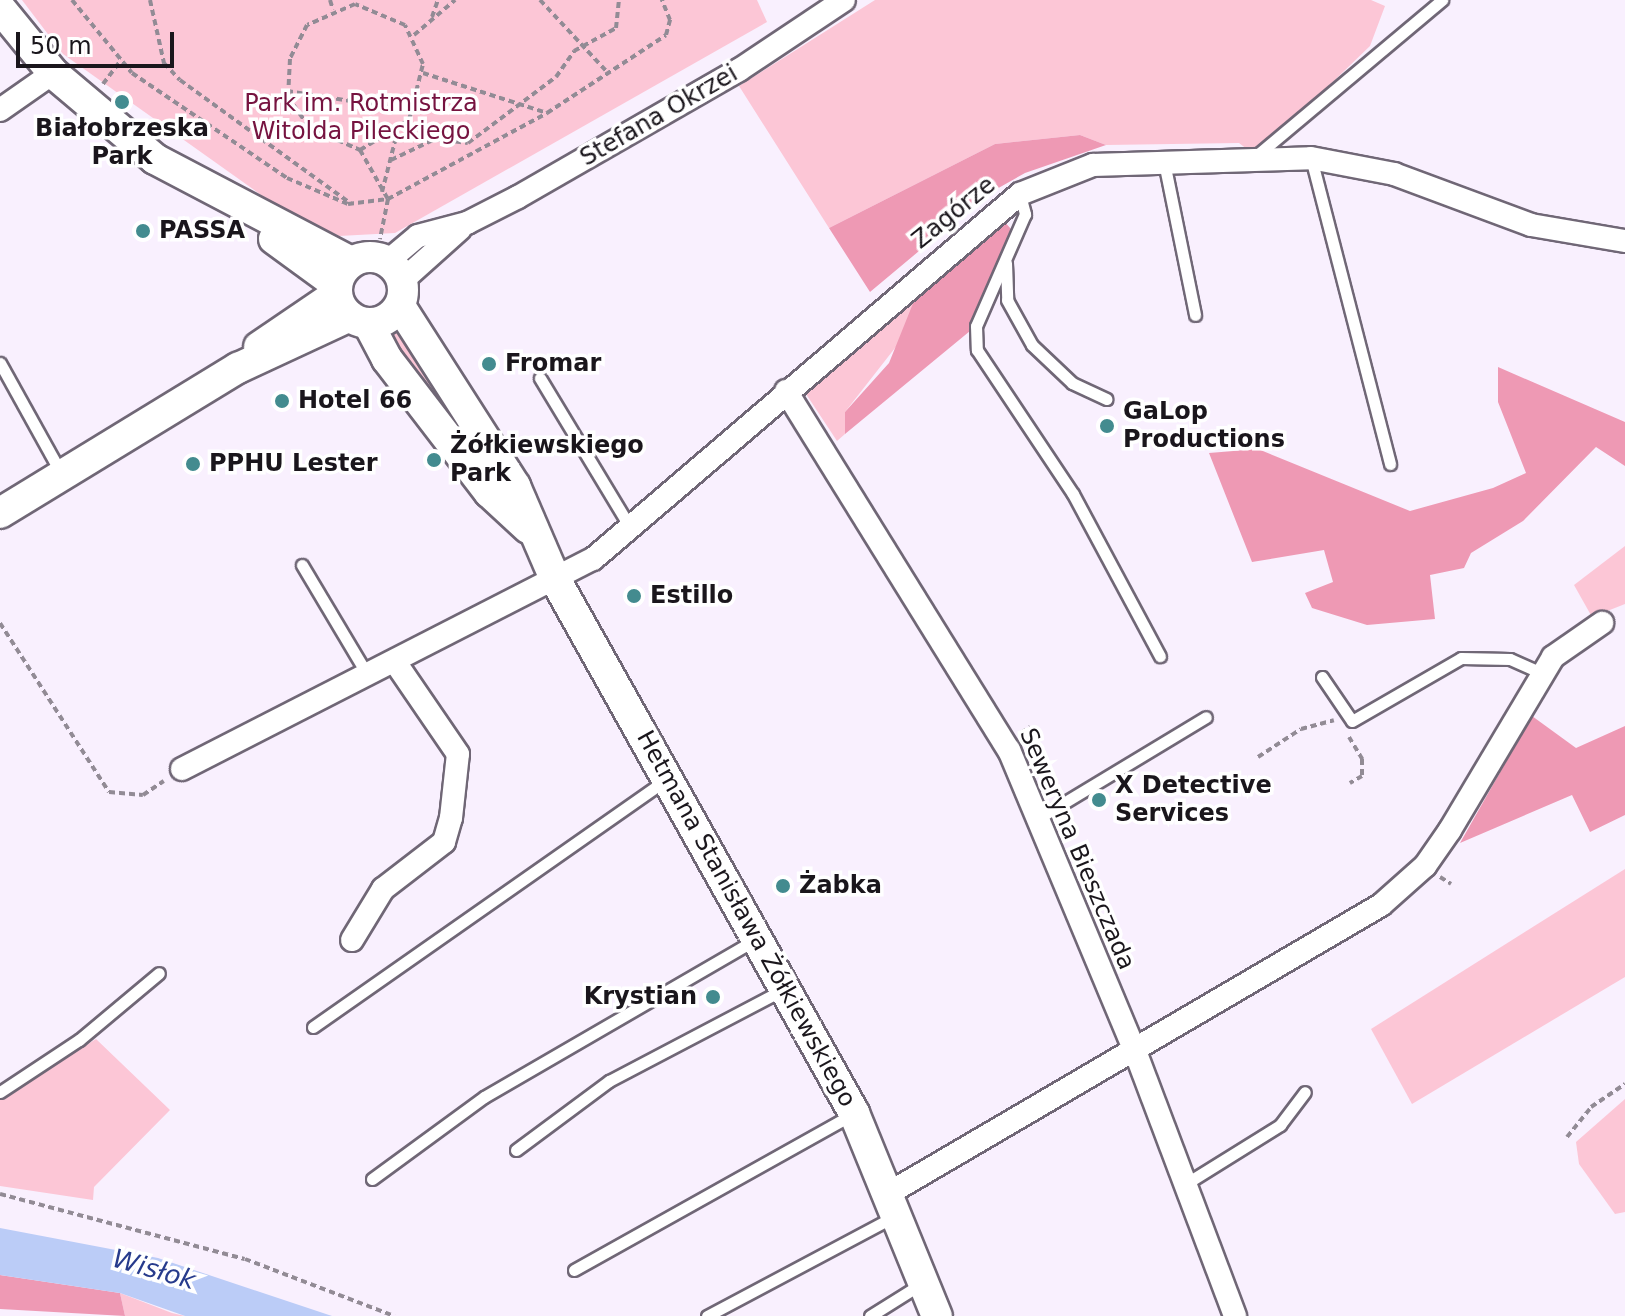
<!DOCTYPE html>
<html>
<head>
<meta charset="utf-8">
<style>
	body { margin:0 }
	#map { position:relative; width:1625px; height:1316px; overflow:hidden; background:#f9f0fe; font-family:"DejaVu Sans",sans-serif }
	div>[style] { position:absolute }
	.green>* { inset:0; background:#fcc6d6 }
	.forest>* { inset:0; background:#ee99b4 }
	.water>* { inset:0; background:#bbccf7 }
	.path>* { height:4px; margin-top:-2px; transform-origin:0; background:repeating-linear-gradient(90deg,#928b95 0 6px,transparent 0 10px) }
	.roads { filter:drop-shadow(2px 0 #706776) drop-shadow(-2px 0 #706776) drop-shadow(0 2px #706776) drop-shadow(0 -2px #706776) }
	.lane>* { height:11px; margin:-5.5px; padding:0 5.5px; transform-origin:5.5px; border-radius:5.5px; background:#fff }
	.street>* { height:22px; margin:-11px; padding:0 11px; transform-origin:11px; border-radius:11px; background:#fff }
	.secondary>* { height:30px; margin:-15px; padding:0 15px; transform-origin:15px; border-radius:15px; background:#fff }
	.secondary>.ring { margin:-15px; padding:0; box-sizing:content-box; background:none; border:30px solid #fff; border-radius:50% }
	.dots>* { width:22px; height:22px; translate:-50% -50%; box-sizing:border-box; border:4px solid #fff; border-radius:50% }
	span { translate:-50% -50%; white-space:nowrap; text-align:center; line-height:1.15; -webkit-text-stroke:7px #fff; paint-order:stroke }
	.park-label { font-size:24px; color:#761340 }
	.street-label { font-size:24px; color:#1a161c }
	.poi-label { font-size:24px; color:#1a161c; font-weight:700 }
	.left { translate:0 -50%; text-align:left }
	.right { translate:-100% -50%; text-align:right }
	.water-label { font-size:26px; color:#273b8c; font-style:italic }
	.scale { position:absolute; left:16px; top:32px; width:158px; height:36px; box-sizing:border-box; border:4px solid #1a161c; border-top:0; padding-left:10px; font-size:24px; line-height:28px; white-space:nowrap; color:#1a161c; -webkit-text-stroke:6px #fff; paint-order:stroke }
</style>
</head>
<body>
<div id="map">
	<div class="green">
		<i style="clip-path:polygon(22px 0,757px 0,767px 22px,395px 233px,339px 236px,278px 207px,63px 54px)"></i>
		<i style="clip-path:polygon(875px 0,1371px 0,1385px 6px,1370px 46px,1256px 156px,1239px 143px,1106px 145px,1080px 135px,995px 144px,829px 228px,739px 86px)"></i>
		<i style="clip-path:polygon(917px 297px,902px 339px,845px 412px,845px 434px,837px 441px,806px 394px,811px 382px)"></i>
		<i style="clip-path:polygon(398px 327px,507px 492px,382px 336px)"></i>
		<i style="clip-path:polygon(1625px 546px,1625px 604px,1592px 617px,1574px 585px)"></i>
		<i style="clip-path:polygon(1625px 869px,1625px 977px,1412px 1104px,1371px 1029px)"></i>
		<i style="clip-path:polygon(96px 1039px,170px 1110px,94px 1187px,93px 1200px,0 1186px,0 1099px)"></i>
		<i style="clip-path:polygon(1625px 1099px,1625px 1212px,1615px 1214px,1579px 1164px,1576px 1142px)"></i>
		<i style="clip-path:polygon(120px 1293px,172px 1313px,185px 1316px,125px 1316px)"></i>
	</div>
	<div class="forest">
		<i style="clip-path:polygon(1080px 135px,1106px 145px,1025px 173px,986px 195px,870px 292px,829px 228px,995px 144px)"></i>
		<i style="clip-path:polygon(1002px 219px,1011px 229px,970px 331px,845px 434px,845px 412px,889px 363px,916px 296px)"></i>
		<i style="clip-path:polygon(1498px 367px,1625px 422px,1625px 466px,1596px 447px,1523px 521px,1471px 553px,1464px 568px,1430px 575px,1435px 619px,1367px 625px,1312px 608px,1305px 593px,1333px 582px,1324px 550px,1252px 562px,1209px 453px,1258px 449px,1410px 511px,1493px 488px,1526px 473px,1498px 402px)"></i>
		<i style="clip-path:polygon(1532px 716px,1576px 748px,1625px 726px,1625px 815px,1590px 832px,1572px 795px,1460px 843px)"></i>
		<i style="clip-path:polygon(0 1275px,120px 1293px,125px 1316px,0 1309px)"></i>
	</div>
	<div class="water">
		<i style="clip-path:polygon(0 1228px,158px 1258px,332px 1316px,185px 1316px,120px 1293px,0 1275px)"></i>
	</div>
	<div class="path">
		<i style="left:72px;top:0;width:94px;rotate:50.6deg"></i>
		<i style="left:132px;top:73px;width:187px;rotate:34.1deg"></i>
		<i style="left:287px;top:178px;width:66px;rotate:23.1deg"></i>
		<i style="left:348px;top:204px;width:40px;rotate:-7.1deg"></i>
		<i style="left:388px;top:199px;width:181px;rotate:-28.4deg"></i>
		<i style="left:547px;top:113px;width:142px;rotate:-33.2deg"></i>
		<i style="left:666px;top:35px;width:16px;rotate:-75deg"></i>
		<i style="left:670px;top:20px;width:22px;rotate:-112deg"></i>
		<i style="left:150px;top:0;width:65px;rotate:77.5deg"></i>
		<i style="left:164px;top:63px;width:23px;rotate:47deg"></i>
		<i style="left:180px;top:80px;width:211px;rotate:35.9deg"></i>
		<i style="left:330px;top:0;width:10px;rotate:73deg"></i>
		<i style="left:540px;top:0;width:100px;rotate:47deg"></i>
		<i style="left:432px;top:17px;width:18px;rotate:-71deg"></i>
		<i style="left:414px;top:35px;width:54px;rotate:-40.5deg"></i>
		<i style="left:423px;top:73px;width:130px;rotate:17.9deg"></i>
		<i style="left:103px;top:84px;width:30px;rotate:-53deg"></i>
		<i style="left:287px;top:91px;width:129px;rotate:8.9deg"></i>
		<i style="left:360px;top:150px;width:57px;rotate:-31.5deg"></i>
		<i style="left:409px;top:120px;width:58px;rotate:-76deg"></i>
		<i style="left:423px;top:64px;width:43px;rotate:-114.8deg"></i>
		<i style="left:405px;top:25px;width:54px;rotate:-157.2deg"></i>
		<i style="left:355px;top:4px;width:52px;rotate:156.4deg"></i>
		<i style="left:307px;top:25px;width:38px;rotate:117deg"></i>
		<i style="left:290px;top:59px;width:38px;rotate:93deg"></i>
		<i style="left:288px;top:97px;width:38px;rotate:55deg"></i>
		<i style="left:310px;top:128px;width:55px;rotate:23.7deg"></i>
		<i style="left:360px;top:150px;width:56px;rotate:60.3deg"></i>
		<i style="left:388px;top:199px;width:41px;rotate:101.3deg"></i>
		<i style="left:391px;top:160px;width:49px;rotate:-25.5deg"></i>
		<i style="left:435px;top:139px;width:33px;rotate:7deg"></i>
		<i style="left:468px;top:143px;width:110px;rotate:-36.9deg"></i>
		<i style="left:556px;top:77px;width:32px;rotate:-55deg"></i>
		<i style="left:574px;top:51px;width:48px;rotate:-28.7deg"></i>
		<i style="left:616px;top:28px;width:28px;rotate:-84deg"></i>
		<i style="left:382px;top:192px;width:61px;rotate:-75.7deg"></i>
		<i style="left:0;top:623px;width:201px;rotate:57.2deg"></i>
		<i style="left:109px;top:792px;width:34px;rotate:5deg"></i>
		<i style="left:143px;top:795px;width:25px;rotate:-34deg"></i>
		<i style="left:1021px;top:733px;width:11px;rotate:-34deg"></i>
		<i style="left:1349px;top:737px;width:26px;rotate:59deg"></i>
		<i style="left:1362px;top:759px;width:17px;rotate:90deg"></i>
		<i style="left:1362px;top:776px;width:14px;rotate:150deg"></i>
		<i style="left:1258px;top:757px;width:51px;rotate:-33.1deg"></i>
		<i style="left:1301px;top:729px;width:34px;rotate:-15deg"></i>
		<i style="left:1440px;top:877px;width:13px;rotate:32deg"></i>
		<i style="left:1567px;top:1137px;width:38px;rotate:-51deg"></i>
		<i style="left:1591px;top:1107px;width:41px;rotate:-34.1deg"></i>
		<i style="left:0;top:1194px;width:253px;rotate:14.9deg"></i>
		<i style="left:245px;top:1259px;width:160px;rotate:20.9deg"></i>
	</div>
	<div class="roads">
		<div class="lane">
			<i style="left:1256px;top:156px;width:243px;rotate:-40deg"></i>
			<i style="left:1311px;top:158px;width:316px;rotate:75.5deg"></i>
			<i style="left:1164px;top:162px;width:156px;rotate:78.5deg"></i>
			<i style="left:1020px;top:195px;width:20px;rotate:75deg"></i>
			<i style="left:1025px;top:214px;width:122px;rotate:113.6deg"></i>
			<i style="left:976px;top:326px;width:24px;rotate:88deg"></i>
			<i style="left:977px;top:350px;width:173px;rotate:56.3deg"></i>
			<i style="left:1073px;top:494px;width:184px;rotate:61.8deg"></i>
			<i style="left:1006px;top:263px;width:37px;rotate:88deg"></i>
			<i style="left:1007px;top:300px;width:51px;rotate:60.9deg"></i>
			<i style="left:1032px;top:345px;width:55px;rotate:43.5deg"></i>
			<i style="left:1072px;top:383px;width:38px;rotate:25deg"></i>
			<i style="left:0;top:363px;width:128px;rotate:61deg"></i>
			<i style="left:540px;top:378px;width:174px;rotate:58.9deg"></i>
			<i style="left:302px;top:565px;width:127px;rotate:59.2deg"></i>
			<i style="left:1322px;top:677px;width:53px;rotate:55.7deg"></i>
			<i style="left:1352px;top:721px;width:126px;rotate:-30deg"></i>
			<i style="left:1461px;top:658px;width:49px;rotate:1.2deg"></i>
			<i style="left:1510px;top:659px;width:37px;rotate:24deg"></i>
			<i style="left:1037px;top:819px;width:197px;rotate:-31.1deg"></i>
			<i style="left:313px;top:1027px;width:431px;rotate:-35deg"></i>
			<i style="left:0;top:1092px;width:95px;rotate:-33.4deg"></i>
			<i style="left:79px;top:1040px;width:104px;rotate:-39.9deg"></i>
			<i style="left:516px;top:1150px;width:116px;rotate:-36.6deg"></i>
			<i style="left:609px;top:1081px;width:195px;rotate:-27.7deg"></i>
			<i style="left:372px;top:1179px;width:139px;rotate:-36.2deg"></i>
			<i style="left:484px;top:1097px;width:315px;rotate:-30.1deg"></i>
			<i style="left:1187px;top:1183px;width:110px;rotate:-31.9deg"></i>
			<i style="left:1280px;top:1125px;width:41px;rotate:-52.9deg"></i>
			<i style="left:574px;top:1270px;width:320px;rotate:-29.2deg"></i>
			<i style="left:707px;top:1316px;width:213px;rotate:-28deg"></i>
			<i style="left:870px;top:1316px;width:60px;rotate:-32.1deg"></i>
		</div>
		<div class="street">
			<i style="left:0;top:110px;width:65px;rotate:-34.9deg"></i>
			<i style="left:388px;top:261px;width:39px;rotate:-40deg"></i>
			<i style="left:418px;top:236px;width:51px;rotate:-14.9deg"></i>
			<i style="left:467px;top:223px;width:57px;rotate:-27deg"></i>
			<i style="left:518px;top:197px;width:255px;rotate:-29.9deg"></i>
			<i style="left:739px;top:70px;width:126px;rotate:-33.7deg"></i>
			<i style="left:403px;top:280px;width:76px;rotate:-41.8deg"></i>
			<i style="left:786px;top:391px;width:423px;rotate:58.2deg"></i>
			<i style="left:1009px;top:750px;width:326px;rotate:67.3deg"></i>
			<i style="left:1135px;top:1051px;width:283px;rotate:69.3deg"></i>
			<i style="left:182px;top:769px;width:462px;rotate:-27.1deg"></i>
			<i style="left:593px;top:559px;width:562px;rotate:-40.52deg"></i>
			<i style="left:1020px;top:194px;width:79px;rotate:-21.7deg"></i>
			<i style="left:1093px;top:165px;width:218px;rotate:-1.8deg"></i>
			<i style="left:1311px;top:158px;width:85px;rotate:10.9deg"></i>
			<i style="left:1394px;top:174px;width:146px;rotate:20.4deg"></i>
			<i style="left:1531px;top:225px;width:95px;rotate:9.7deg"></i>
			<i style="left:352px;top:940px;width:60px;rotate:-58.7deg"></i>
			<i style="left:383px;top:889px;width:77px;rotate:-37.6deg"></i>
			<i style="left:444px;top:842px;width:25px;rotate:-74deg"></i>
			<i style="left:451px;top:818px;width:64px;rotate:-83.8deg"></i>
			<i style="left:458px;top:754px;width:112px;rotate:-124.4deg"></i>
			<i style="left:891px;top:1192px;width:568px;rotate:-30.36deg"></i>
			<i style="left:1381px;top:905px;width:59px;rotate:-41.6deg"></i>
			<i style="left:1425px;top:866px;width:44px;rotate:-55.2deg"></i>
			<i style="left:1450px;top:830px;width:201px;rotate:-59.2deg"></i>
			<i style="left:1553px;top:657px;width:60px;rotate:-34.8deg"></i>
		</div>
		<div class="secondary">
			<i style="left:0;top:8px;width:84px;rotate:50.8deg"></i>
			<i style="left:53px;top:73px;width:133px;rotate:40.1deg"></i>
			<i style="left:155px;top:159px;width:221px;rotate:27.7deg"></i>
			<i style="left:274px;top:239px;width:78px;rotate:36.1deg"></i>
			<i class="ring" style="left:337px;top:257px;width:36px;height:36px"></i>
			<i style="left:400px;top:306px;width:214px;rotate:57.4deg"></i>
			<i style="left:515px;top:486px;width:101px;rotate:66.7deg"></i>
			<i style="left:555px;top:579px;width:612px;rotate:60.75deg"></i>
			<i style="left:854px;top:1113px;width:219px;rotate:67.8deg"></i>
			<i style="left:368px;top:323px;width:41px;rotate:62.2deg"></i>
			<i style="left:387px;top:359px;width:168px;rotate:52.5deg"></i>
			<i style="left:489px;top:492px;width:53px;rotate:42.7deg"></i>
			<i style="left:259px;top:347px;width:94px;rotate:-34.2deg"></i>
			<i style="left:0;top:513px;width:279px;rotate:-31.4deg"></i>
			<i style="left:238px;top:368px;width:123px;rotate:-24.9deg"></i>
		</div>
	</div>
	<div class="dots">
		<i style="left:122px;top:102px;background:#438b8f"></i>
		<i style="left:143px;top:231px;background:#438b8f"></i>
		<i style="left:489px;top:364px;background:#438b8f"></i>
		<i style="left:282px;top:401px;background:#438b8f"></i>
		<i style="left:1107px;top:426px;background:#438b8f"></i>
		<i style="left:434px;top:460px;background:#438b8f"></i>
		<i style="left:193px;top:464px;background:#438b8f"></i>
		<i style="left:634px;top:596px;background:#438b8f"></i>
		<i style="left:1099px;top:800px;background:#438b8f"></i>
		<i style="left:783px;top:886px;background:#438b8f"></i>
		<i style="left:713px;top:997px;background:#438b8f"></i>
	</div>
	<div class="park-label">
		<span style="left:361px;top:118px">Park im. Rotmistrza<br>Witolda Pileckiego</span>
	</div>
	<div class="street-label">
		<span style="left:659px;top:116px;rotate:-30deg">Stefana Okrzei</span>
		<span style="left:954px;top:213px;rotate:-39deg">Zagórze</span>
		<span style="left:1077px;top:849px;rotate:67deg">Seweryna Bieszczada</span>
		<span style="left:746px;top:919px;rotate:61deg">Hetmana Stanisława Żółkiewskiego</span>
	</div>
	<div class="poi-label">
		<span style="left:122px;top:143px">Białobrzeska<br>Park</span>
		<span class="left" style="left:159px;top:231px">PASSA</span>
		<span class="left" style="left:505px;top:364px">Fromar</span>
		<span class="left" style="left:298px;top:401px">Hotel 66</span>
		<span class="left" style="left:1123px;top:426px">GaLop<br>Productions</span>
		<span class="left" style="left:450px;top:460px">Żółkiewskiego<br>Park</span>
		<span class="left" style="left:209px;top:464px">PPHU Lester</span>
		<span class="left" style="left:650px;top:596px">Estillo</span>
		<span class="left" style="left:1115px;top:800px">X Detective<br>Services</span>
		<span class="left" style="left:799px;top:886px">Żabka</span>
		<span class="right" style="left:697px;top:997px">Krystian</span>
	</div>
	<div class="water-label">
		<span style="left:154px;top:1270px;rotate:16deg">Wisłok</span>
	</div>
	<div class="scale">50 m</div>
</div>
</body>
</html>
